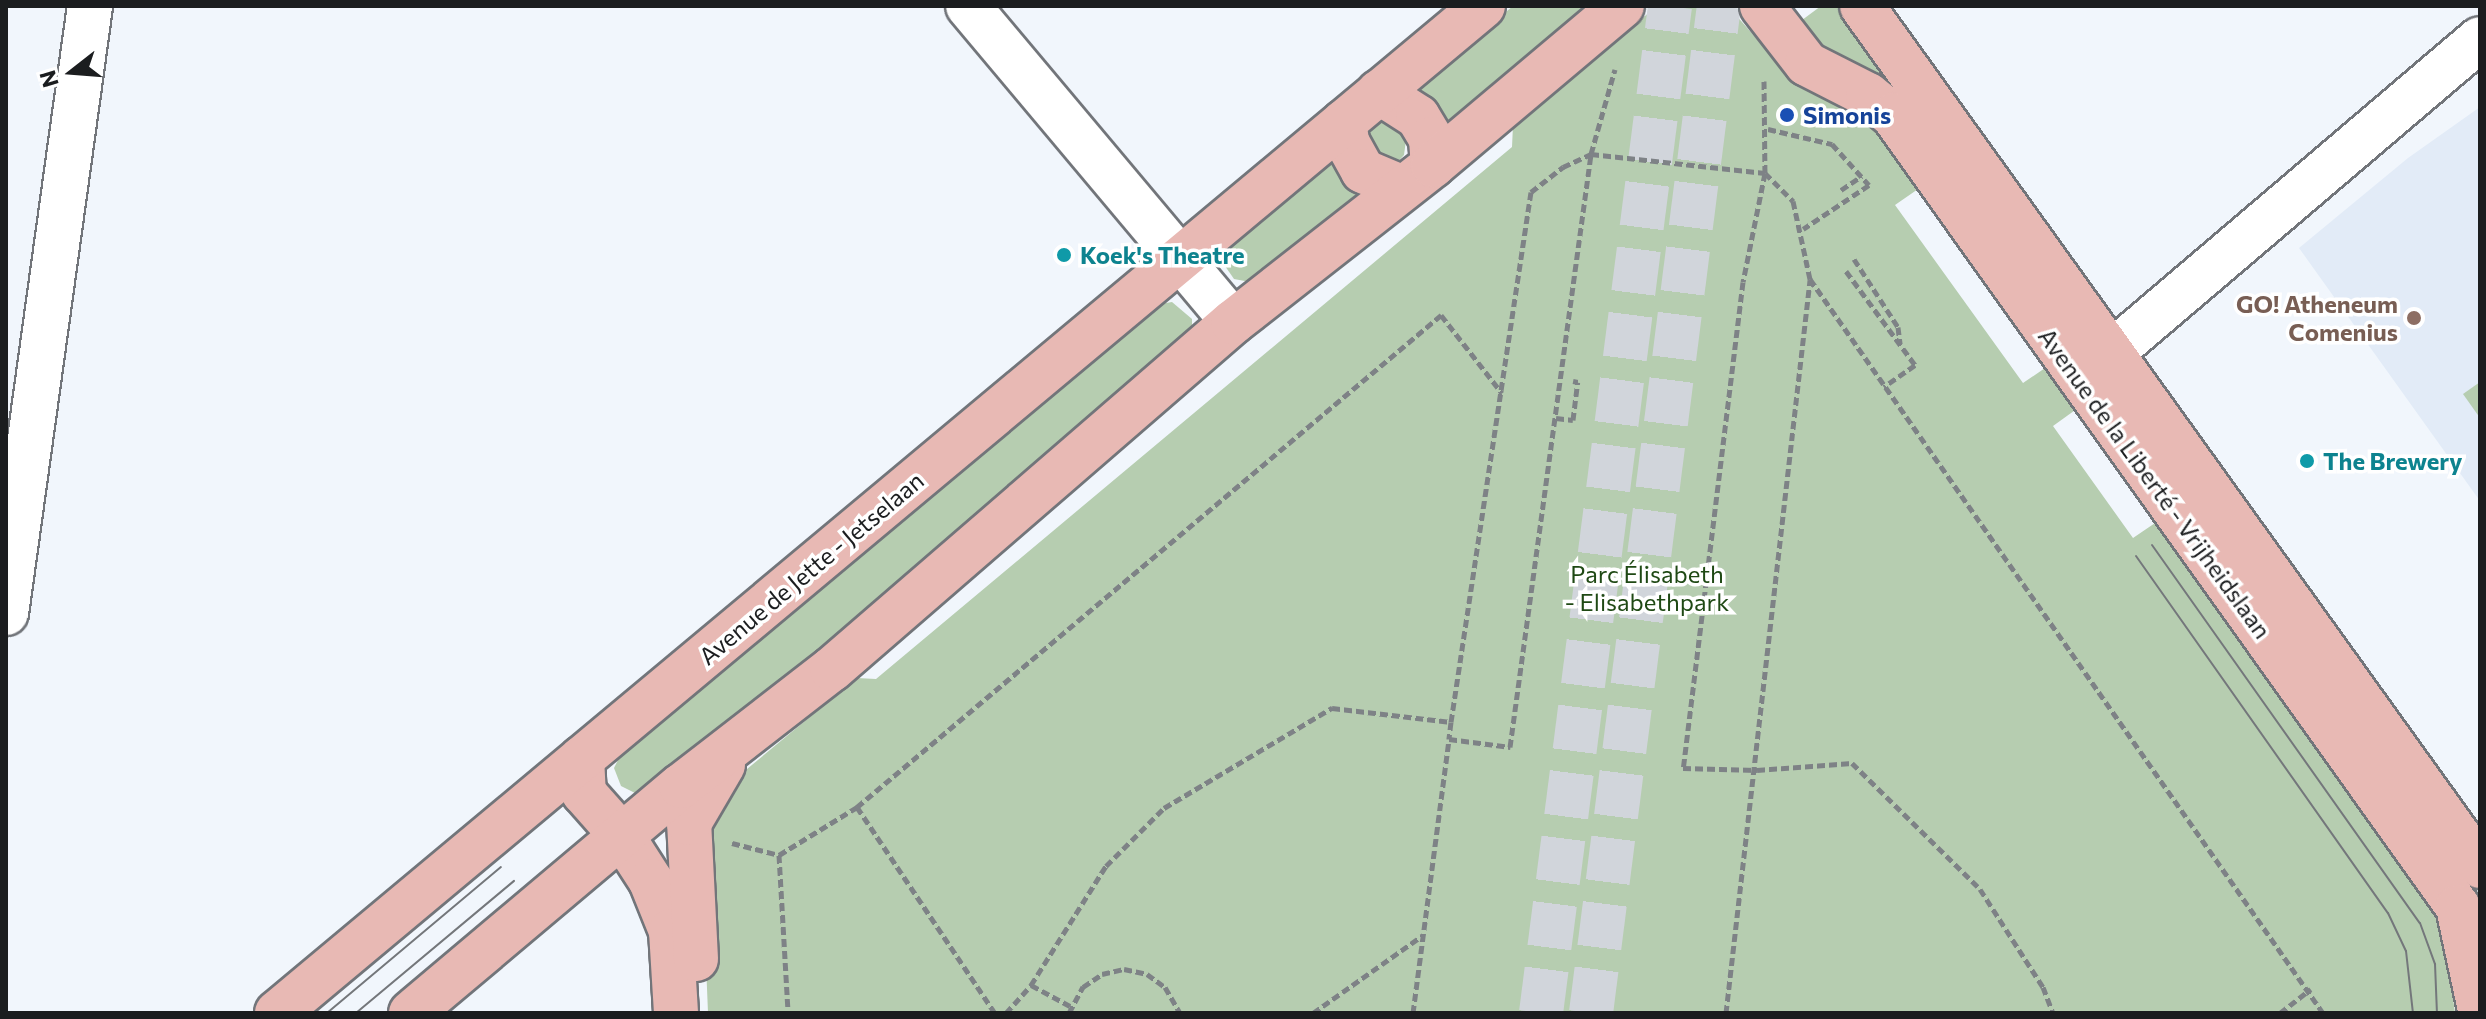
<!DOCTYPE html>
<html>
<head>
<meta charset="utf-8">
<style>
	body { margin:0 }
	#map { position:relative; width:2486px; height:1019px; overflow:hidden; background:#f1f6fc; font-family:Commissioner,sans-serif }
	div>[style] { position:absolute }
	.built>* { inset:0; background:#e2ebf7 }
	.green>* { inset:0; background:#b6cdb0 }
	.highway-tunnel>* { height:44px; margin-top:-22px; transform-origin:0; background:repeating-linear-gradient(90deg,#d1d5db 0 44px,transparent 0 66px) }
	.path>* { height:5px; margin-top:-2.5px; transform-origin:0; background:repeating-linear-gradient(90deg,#7e8286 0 8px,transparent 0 12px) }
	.roads { filter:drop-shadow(2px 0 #72757a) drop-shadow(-2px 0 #72757a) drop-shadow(0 2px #72757a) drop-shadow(0 -2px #72757a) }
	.minor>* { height:44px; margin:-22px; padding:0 22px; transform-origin:22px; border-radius:22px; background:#fff }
	.major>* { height:44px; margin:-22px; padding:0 22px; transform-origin:22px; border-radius:22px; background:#e8b9b4 }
	.tram>* { height:2px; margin:-1px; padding:0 1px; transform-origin:1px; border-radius:1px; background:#74777b }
	.dots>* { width:22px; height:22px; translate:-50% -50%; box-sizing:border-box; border:4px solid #fff; border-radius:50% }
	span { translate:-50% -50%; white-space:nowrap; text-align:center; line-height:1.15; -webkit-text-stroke:7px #fff; paint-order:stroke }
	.transit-label { font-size:24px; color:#164399; font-weight:700 }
	.left { translate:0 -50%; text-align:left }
	.culture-label { font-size:24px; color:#0d838f; font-weight:700 }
	.education-label { font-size:24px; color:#785e54; font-weight:700 }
	.right { translate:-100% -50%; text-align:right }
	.street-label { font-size:24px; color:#1b1d1f }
	.park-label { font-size:24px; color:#1f4914 }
	.frame { position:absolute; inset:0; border:8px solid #1b1d1f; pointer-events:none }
	.north { position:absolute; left:32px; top:32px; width:80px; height:80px; -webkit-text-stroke:6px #fff; paint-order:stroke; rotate:253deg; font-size:22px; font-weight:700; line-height:32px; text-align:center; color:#1b1d1f }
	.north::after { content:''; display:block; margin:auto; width:28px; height:36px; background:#1b1d1f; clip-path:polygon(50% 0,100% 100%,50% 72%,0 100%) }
</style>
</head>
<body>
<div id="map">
	<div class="built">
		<i style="clip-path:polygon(2480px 107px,2480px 501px,2299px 248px,2408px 158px)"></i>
	</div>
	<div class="green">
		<i style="clip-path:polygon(1513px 6px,1587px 6px,1438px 131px,1406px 96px)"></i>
		<i style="clip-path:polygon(1657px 6px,1728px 6px,1791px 78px,1873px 121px,1921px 187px,1895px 205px,2023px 383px,2048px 366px,2078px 408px,2053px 426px,2133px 538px,2158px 521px,2432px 903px,2445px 936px,2455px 1013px,708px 1013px,701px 841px,741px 774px,857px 678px,876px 679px,1273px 347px,1512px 147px,1513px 125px)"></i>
		<i style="clip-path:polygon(1821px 6px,1843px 6px,2078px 336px,1798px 23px)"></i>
		<i style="clip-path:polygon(1378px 123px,1390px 123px,1406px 140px,1404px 155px,1393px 167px,1361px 140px)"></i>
		<i style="clip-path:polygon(1333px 159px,1362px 194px,1250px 282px,1234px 279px,1225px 266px,1227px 247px)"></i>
		<i style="clip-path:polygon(1172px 302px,1192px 319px,1192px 331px,1183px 345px,651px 789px,635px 793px,621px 786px,614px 768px,621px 754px,1160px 304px)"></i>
		<i style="clip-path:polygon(2480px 382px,2480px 418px,2463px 394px)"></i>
	</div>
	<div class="highway-tunnel">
		<i style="left:1541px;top:1013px;width:1015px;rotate:-82.7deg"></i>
		<i style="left:1591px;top:1013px;width:1015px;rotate:-82.76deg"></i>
	</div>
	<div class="path">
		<i style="left:1764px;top:81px;width:92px;rotate:89.4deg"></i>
		<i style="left:1765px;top:173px;width:111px;rotate:101.4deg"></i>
		<i style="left:1743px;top:282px;width:490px;rotate:97deg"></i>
		<i style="left:1683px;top:768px;width:74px;rotate:1.5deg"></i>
		<i style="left:1757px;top:770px;width:95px;rotate:-4.2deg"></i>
		<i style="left:1852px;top:763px;width:180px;rotate:44.5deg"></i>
		<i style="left:1980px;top:889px;width:117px;rotate:57.3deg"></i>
		<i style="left:2043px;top:987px;width:28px;rotate:69deg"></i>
		<i style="left:1768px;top:129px;width:66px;rotate:13.2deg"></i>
		<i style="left:1832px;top:144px;width:55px;rotate:47.9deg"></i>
		<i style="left:1869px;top:185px;width:79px;rotate:146.3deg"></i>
		<i style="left:1841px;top:190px;width:25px;rotate:-34deg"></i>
		<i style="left:1854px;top:259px;width:81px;rotate:57.1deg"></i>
		<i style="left:1898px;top:327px;width:17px;rotate:83deg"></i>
		<i style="left:1846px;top:271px;width:117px;rotate:53.7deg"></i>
		<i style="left:1915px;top:365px;width:38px;rotate:145deg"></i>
		<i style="left:1556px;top:418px;width:17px;rotate:7deg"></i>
		<i style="left:1573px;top:420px;width:38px;rotate:-83deg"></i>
		<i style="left:1578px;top:382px;width:5px;rotate:-169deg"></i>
		<i style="left:1451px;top:722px;width:536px;rotate:-81.42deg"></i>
		<i style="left:1531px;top:192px;width:41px;rotate:-38deg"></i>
		<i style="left:1563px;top:167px;width:31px;rotate:-25deg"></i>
		<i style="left:1591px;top:154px;width:175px;rotate:6.2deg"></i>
		<i style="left:1765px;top:173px;width:40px;rotate:45deg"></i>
		<i style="left:1793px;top:201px;width:80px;rotate:77.7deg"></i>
		<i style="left:1810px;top:279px;width:896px;rotate:55.05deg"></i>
		<i style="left:857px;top:807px;width:248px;rotate:56.2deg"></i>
		<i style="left:732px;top:843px;width:49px;rotate:14.3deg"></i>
		<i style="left:779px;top:855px;width:92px;rotate:-31.6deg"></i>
		<i style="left:857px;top:807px;width:764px;rotate:-40.11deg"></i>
		<i style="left:1441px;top:315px;width:99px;rotate:52deg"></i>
		<i style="left:779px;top:855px;width:158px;rotate:86.7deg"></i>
		<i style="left:1070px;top:1006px;width:44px;rotate:-151.7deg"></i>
		<i style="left:1031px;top:985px;width:141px;rotate:-57.8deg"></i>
		<i style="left:1106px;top:866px;width:82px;rotate:-45deg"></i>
		<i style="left:1164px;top:808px;width:196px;rotate:-30.8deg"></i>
		<i style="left:1332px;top:708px;width:120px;rotate:6.7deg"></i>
		<i style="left:1451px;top:722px;width:17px;rotate:97deg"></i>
		<i style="left:1006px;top:1013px;width:38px;rotate:-48deg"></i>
		<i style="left:1069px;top:1013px;width:30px;rotate:-62deg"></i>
		<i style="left:1083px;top:987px;width:23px;rotate:-34deg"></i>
		<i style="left:1102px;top:974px;width:23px;rotate:-13deg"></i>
		<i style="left:1124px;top:969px;width:24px;rotate:12deg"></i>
		<i style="left:1147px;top:974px;width:22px;rotate:36deg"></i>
		<i style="left:1165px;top:987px;width:30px;rotate:60deg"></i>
		<i style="left:1313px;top:1013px;width:135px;rotate:-35.3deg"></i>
		<i style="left:1413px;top:1013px;width:276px;rotate:-82.5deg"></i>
		<i style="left:1449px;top:739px;width:62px;rotate:7.5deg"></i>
		<i style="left:1510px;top:747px;width:599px;rotate:-82.22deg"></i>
		<i style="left:1591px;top:154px;width:88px;rotate:-74.2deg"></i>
		<i style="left:1726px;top:1013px;width:738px;rotate:-83.46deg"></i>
		<i style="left:2280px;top:1013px;width:39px;rotate:-38deg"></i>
	</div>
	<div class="roads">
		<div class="minor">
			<i style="left:968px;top:6px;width:412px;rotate:50deg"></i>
			<i style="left:2083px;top:377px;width:521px;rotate:-40.41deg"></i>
			<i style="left:6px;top:613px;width:613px;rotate:-82.12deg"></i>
		</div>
		<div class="major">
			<i style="left:1762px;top:6px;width:73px;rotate:52.2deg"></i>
			<i style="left:1807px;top:64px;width:68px;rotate:26.9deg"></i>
			<i style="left:1868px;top:95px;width:32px;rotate:39deg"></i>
			<i style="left:1893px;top:115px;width:973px;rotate:54.5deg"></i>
			<i style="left:2458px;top:907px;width:105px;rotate:77.9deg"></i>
			<i style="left:1862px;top:6px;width:1059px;rotate:54.3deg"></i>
			<i style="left:1379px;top:92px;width:46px;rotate:32.7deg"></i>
			<i style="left:1418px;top:117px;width:26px;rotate:59deg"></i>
			<i style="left:1431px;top:139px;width:26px;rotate:86deg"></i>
			<i style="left:1344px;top:122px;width:20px;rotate:81deg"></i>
			<i style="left:1347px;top:142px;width:33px;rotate:61deg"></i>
			<i style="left:1363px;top:171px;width:43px;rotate:23deg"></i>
			<i style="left:582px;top:758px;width:35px;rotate:87deg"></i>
			<i style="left:584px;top:793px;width:57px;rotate:48.5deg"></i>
			<i style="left:622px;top:836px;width:54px;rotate:57.2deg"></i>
			<i style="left:651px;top:881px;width:54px;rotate:68.2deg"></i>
			<i style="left:671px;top:931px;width:82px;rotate:86.5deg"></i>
			<i style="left:696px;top:959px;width:136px;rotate:-92.9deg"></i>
			<i style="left:689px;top:823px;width:67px;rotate:-59.6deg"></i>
			<i style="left:277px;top:1013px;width:1571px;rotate:-39.86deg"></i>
			<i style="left:411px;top:1013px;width:353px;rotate:-40.1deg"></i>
			<i style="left:681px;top:786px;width:191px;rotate:-37.8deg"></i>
			<i style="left:832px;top:669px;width:530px;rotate:-40.87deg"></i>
			<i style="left:1233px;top:322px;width:254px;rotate:-38.1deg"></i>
			<i style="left:1433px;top:165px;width:247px;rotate:-40.1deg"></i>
		</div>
	</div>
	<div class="tram">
		<i style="left:2152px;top:545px;width:463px;rotate:54.7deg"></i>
		<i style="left:2420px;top:923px;width:44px;rotate:69.9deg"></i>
		<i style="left:2435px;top:964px;width:49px;rotate:87.7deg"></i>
		<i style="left:2136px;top:556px;width:437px;rotate:54.8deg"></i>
		<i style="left:2388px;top:913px;width:42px;rotate:64.7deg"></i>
		<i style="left:2406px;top:951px;width:62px;rotate:83.6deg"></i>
		<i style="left:327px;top:1013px;width:227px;rotate:-40deg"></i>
		<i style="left:356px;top:1013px;width:206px;rotate:-39.9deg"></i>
	</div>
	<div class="dots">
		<i style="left:1787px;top:115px;background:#1a4fb4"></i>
		<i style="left:1064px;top:255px;background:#0f9aa8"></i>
		<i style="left:2414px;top:318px;background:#8d6e63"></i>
		<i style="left:2307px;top:461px;background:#0f9aa8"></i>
	</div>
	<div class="transit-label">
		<span class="left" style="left:1803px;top:115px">Simonis</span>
	</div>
	<div class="culture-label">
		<span class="left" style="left:1080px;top:255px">Koek's Theatre</span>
		<span class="left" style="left:2323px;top:461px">The Brewery</span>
	</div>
	<div class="education-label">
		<span class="right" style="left:2398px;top:318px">GO! Atheneum<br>Comenius</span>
	</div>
	<div class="street-label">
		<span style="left:2155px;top:483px;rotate:54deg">Avenue de la Liberté - Vrijheidslaan</span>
		<span style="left:811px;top:568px;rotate:-40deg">Avenue de Jette - Jetselaan</span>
	</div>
	<div class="park-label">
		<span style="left:1647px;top:588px">Parc Élisabeth<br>- Elisabethpark</span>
	</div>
	<div class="frame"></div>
	<div class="north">N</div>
</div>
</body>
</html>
